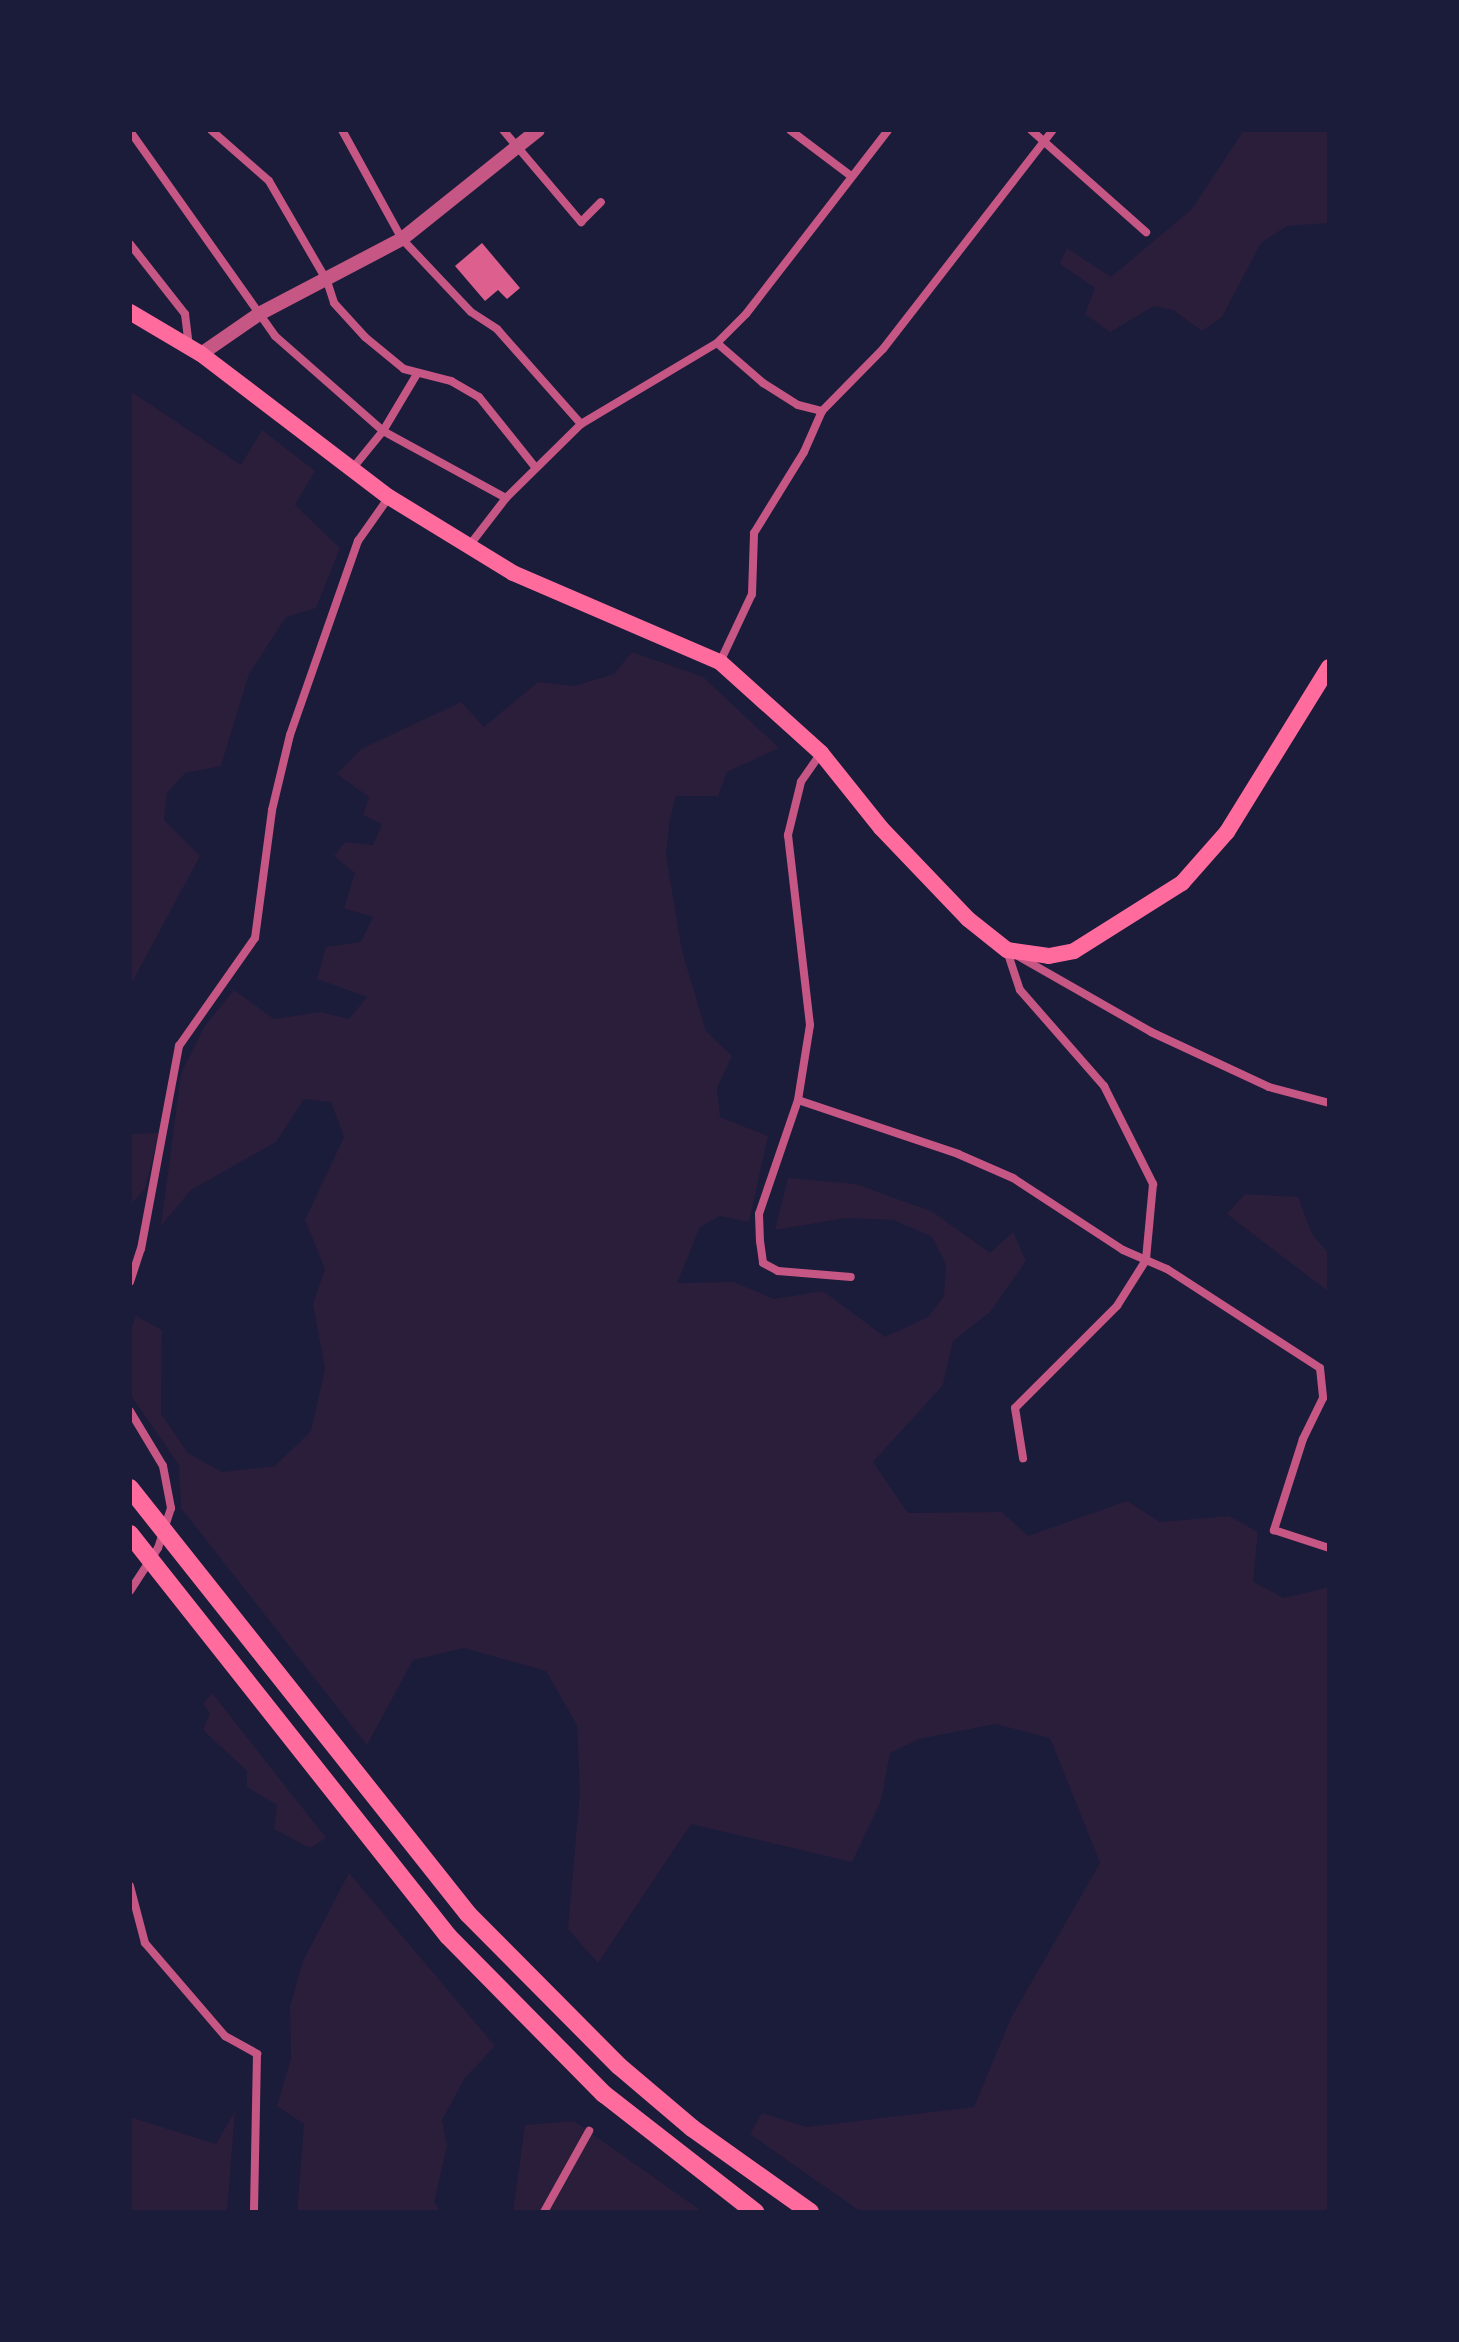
<!DOCTYPE html>
<html>
<head>
<meta charset="utf-8">
<style>
	body { margin:0 }
	#map { position:relative; width:1459px; height:2342px; overflow:hidden; background:#1b1b3a; font-family:Inter,sans-serif }
	div>[style] { position:absolute }
	.green>* { inset:0; background:#2a1e3b }
	.building>* { inset:0; background:#dd5f8e }
	.minor>* { height:8px; margin:-4px; padding:0 4px; transform-origin:4px; border-radius:4px; background:#c65784 }
	.tertiary>* { height:14px; margin:-7px; padding:0 7px; transform-origin:7px; border-radius:7px; background:#c65784 }
	.secondary>* { height:16px; margin:-8px; padding:0 8px; transform-origin:8px; border-radius:8px; background:#ff6b9d }
	.primary>* { height:18px; margin:-9px; padding:0 9px; transform-origin:9px; border-radius:9px; background:#ff6b9d }
	span { translate:-50% -50%; white-space:nowrap; text-align:center; line-height:1.15; -webkit-text-stroke:6px #1b1b3a; paint-order:stroke }
	.frame { position:absolute; inset:0; border:132px solid #1b1b3a; pointer-events:none }
</style>
</head>
<body>
<div id="map">
	<div class="green">
		<i style="clip-path:polygon(1244px 130px,1329px 130px,1329px 223px,1287px 226px,1261px 243px,1222px 317px,1202px 331px,1173px 310px,1154px 306px,1110px 332px,1085px 314px,1095px 288px,1060px 264px,1067px 248px,1111px 277px,1192px 209px)"></i>
		<i style="clip-path:polygon(130px 391px,241px 465px,262px 430px,315px 471px,295px 505px,340px 548px,316px 608px,286px 617px,249px 674px,221px 766px,185px 773px,167px 793px,164px 820px,200px 856px,130px 986px)"></i>
		<i style="clip-path:polygon(632px 652px,703px 677px,779px 748px,727px 772px,718px 796px,676px 796px,670px 819px,666px 855px,682px 951px,706px 1031px,732px 1056px,717px 1088px,720px 1117px,768px 1136px,749px 1222px,720px 1216px,700px 1227px,677px 1283px,734px 1282px,774px 1299px,823px 1291px,885px 1337px,928px 1317px,944px 1296px,946px 1264px,932px 1237px,894px 1220px,846px 1218px,775px 1230px,788px 1178px,856px 1184px,933px 1212px,990px 1253px,1013px 1232px,1026px 1261px,990px 1312px,953px 1341px,943px 1385px,873px 1462px,908px 1513px,1002px 1512px,1028px 1536px,1127px 1501px,1160px 1522px,1229px 1516px,1258px 1532px,1253px 1582px,1284px 1598px,1329px 1587px,1329px 2212px,861px 2212px,750px 2134px,762px 2113px,807px 2127px,974px 2107px,1011px 2018px,1100px 1863px,1050px 1738px,995px 1724px,919px 1739px,890px 1753px,881px 1801px,852px 1862px,691px 1824px,598px 1963px,568px 1929px,580px 1791px,577px 1725px,546px 1671px,464px 1648px,413px 1660px,367px 1745px,181px 1508px,179px 1465px,130px 1394px,130px 1331px,136px 1316px,162px 1330px,161px 1414px,188px 1453px,222px 1472px,275px 1466px,311px 1431px,325px 1369px,313px 1304px,325px 1269px,305px 1220px,344px 1137px,331px 1102px,304px 1099px,276px 1142px,191px 1190px,161px 1226px,181px 1074px,204px 1027px,234px 990px,274px 1019px,321px 1012px,349px 1019px,367px 997px,317px 979px,326px 947px,361px 942px,373px 917px,344px 908px,355px 873px,334px 856px,345px 842px,373px 845px,382px 824px,363px 815px,369px 797px,337px 774px,361px 749px,461px 702px,484px 727px,538px 682px,574px 686px,614px 674px)"></i>
		<i style="clip-path:polygon(159px 1133px,145px 1189px,130px 1205px,130px 1134px)"></i>
		<i style="clip-path:polygon(1245px 1194px,1298px 1197px,1312px 1234px,1329px 1254px,1329px 1292px,1227px 1214px)"></i>
		<i style="clip-path:polygon(212px 1693px,326px 1838px,310px 1848px,274px 1829px,277px 1805px,247px 1787px,247px 1771px,203px 1730px,210px 1713px,203px 1704px)"></i>
		<i style="clip-path:polygon(349px 1873px,495px 2046px,465px 2078px,442px 2120px,447px 2146px,434px 2202px,441px 2212px,297px 2212px,304px 2124px,277px 2106px,291px 2059px,290px 2007px,303px 1961px)"></i>
		<i style="clip-path:polygon(235px 2111px,227px 2212px,130px 2212px,130px 2117px,216px 2144px)"></i>
		<i style="clip-path:polygon(574px 2121px,703px 2212px,513px 2212px,525px 2125px)"></i>
	</div>
	<div class="building">
		<i style="clip-path:polygon(482px 243px,520px 288px,507px 299px,498px 290px,485px 301px,455px 266px)"></i>
	</div>
	<div class="minor">
		<i style="left:211px;top:130px;width:77px;rotate:41.3deg"></i>
		<i style="left:269px;top:181px;width:116px;rotate:59.9deg"></i>
		<i style="left:327px;top:281px;width:23px;rotate:72deg"></i>
		<i style="left:334px;top:303px;width:46px;rotate:47.6deg"></i>
		<i style="left:365px;top:337px;width:50px;rotate:39.4deg"></i>
		<i style="left:404px;top:369px;width:49px;rotate:14.3deg"></i>
		<i style="left:451px;top:381px;width:32px;rotate:30deg"></i>
		<i style="left:479px;top:397px;width:90px;rotate:51.3deg"></i>
		<i style="left:342px;top:130px;width:124px;rotate:61.2deg"></i>
		<i style="left:402px;top:239px;width:100px;rotate:46.6deg"></i>
		<i style="left:471px;top:312px;width:31px;rotate:33deg"></i>
		<i style="left:497px;top:329px;width:127px;rotate:48.5deg"></i>
		<i style="left:503px;top:130px;width:121px;rotate:49.7deg"></i>
		<i style="left:581px;top:222px;width:28px;rotate:-45deg"></i>
		<i style="left:790px;top:130px;width:76px;rotate:37deg"></i>
		<i style="left:1031px;top:130px;width:154px;rotate:41.6deg"></i>
		<i style="left:130px;top:131px;width:251px;rotate:54.7deg"></i>
		<i style="left:275px;top:336px;width:144px;rotate:41.3deg"></i>
		<i style="left:383px;top:431px;width:140px;rotate:28.6deg"></i>
		<i style="left:130px;top:244px;width:89px;rotate:51.8deg"></i>
		<i style="left:185px;top:314px;width:32px;rotate:83deg"></i>
		<i style="left:717px;top:343px;width:61px;rotate:41deg"></i>
		<i style="left:763px;top:383px;width:41px;rotate:32.2deg"></i>
		<i style="left:798px;top:405px;width:25px;rotate:14deg"></i>
		<i style="left:352px;top:469px;width:49px;rotate:-50.8deg"></i>
		<i style="left:383px;top:431px;width:66px;rotate:-59.2deg"></i>
		<i style="left:469px;top:546px;width:61px;rotate:-52.4deg"></i>
		<i style="left:506px;top:498px;width:105px;rotate:-44.6deg"></i>
		<i style="left:581px;top:424px;width:158px;rotate:-30.8deg"></i>
		<i style="left:717px;top:343px;width:41px;rotate:-45deg"></i>
		<i style="left:746px;top:314px;width:232px;rotate:-52.3deg"></i>
		<i style="left:720px;top:662px;width:75px;rotate:-64.8deg"></i>
		<i style="left:752px;top:594px;width:61px;rotate:-88.1deg"></i>
		<i style="left:754px;top:533px;width:95px;rotate:-58.3deg"></i>
		<i style="left:804px;top:452px;width:45px;rotate:-66.3deg"></i>
		<i style="left:822px;top:411px;width:87px;rotate:-45.5deg"></i>
		<i style="left:883px;top:349px;width:277px;rotate:-52.2deg"></i>
		<i style="left:821px;top:753px;width:35px;rotate:125deg"></i>
		<i style="left:801px;top:782px;width:55px;rotate:103.8deg"></i>
		<i style="left:788px;top:835px;width:191px;rotate:83.4deg"></i>
		<i style="left:810px;top:1025px;width:76px;rotate:99.1deg"></i>
		<i style="left:798px;top:1100px;width:120px;rotate:108.9deg"></i>
		<i style="left:759px;top:1214px;width:27px;rotate:88deg"></i>
		<i style="left:760px;top:1241px;width:22px;rotate:82deg"></i>
		<i style="left:763px;top:1263px;width:17px;rotate:28deg"></i>
		<i style="left:778px;top:1271px;width:73px;rotate:4.7deg"></i>
		<i style="left:1007px;top:951px;width:41px;rotate:71.6deg"></i>
		<i style="left:1020px;top:990px;width:128px;rotate:48.8deg"></i>
		<i style="left:1104px;top:1086px;width:110px;rotate:63.4deg"></i>
		<i style="left:1153px;top:1184px;width:76px;rotate:95.3deg"></i>
		<i style="left:1146px;top:1260px;width:54px;rotate:122.2deg"></i>
		<i style="left:1117px;top:1306px;width:144px;rotate:135deg"></i>
		<i style="left:1015px;top:1408px;width:51px;rotate:80.9deg"></i>
		<i style="left:1018px;top:956px;width:153px;rotate:29.7deg"></i>
		<i style="left:1151px;top:1032px;width:130px;rotate:25deg"></i>
		<i style="left:1269px;top:1087px;width:62px;rotate:14.9deg"></i>
		<i style="left:798px;top:1100px;width:169px;rotate:18.6deg"></i>
		<i style="left:958px;top:1154px;width:60px;rotate:23.6deg"></i>
		<i style="left:1013px;top:1178px;width:131px;rotate:33.2deg"></i>
		<i style="left:1123px;top:1250px;width:48px;rotate:23.4deg"></i>
		<i style="left:1167px;top:1269px;width:182px;rotate:32.9deg"></i>
		<i style="left:1320px;top:1368px;width:30px;rotate:84deg"></i>
		<i style="left:1323px;top:1398px;width:46px;rotate:116deg"></i>
		<i style="left:1303px;top:1439px;width:96px;rotate:107.7deg"></i>
		<i style="left:1274px;top:1530px;width:58px;rotate:18.1deg"></i>
		<i style="left:130px;top:1282px;width:35px;rotate:-72deg"></i>
		<i style="left:141px;top:1249px;width:207px;rotate:-79.4deg"></i>
		<i style="left:179px;top:1046px;width:132px;rotate:-54.9deg"></i>
		<i style="left:255px;top:938px;width:129px;rotate:-82.4deg"></i>
		<i style="left:272px;top:810px;width:77px;rotate:-76.5deg"></i>
		<i style="left:290px;top:735px;width:206px;rotate:-70.7deg"></i>
		<i style="left:358px;top:541px;width:54px;rotate:-54.8deg"></i>
		<i style="left:130px;top:1411px;width:64px;rotate:59deg"></i>
		<i style="left:163px;top:1466px;width:43px;rotate:79.2deg"></i>
		<i style="left:171px;top:1508px;width:42px;rotate:108deg"></i>
		<i style="left:158px;top:1548px;width:51px;rotate:123.1deg"></i>
		<i style="left:130px;top:1886px;width:59px;rotate:75.3deg"></i>
		<i style="left:145px;top:1943px;width:123px;rotate:49.3deg"></i>
		<i style="left:225px;top:2036px;width:37px;rotate:29deg"></i>
		<i style="left:257px;top:2054px;width:158px;rotate:91.1deg"></i>
		<i style="left:544px;top:2212px;width:93px;rotate:-60.9deg"></i>
	</div>
	<div class="tertiary">
		<i style="left:201px;top:354px;width:70px;rotate:-34.6deg"></i>
		<i style="left:259px;top:314px;width:161px;rotate:-27.7deg"></i>
		<i style="left:402px;top:239px;width:174px;rotate:-38.7deg"></i>
	</div>
	<div class="secondary">
		<i style="left:130px;top:312px;width:82px;rotate:30.6deg"></i>
		<i style="left:201px;top:354px;width:236px;rotate:37.3deg"></i>
		<i style="left:389px;top:497px;width:145px;rotate:31.5deg"></i>
		<i style="left:513px;top:573px;width:225px;rotate:23.3deg"></i>
		<i style="left:720px;top:662px;width:136px;rotate:42deg"></i>
		<i style="left:821px;top:753px;width:96px;rotate:51.3deg"></i>
		<i style="left:881px;top:828px;width:126px;rotate:46.3deg"></i>
		<i style="left:968px;top:919px;width:50px;rotate:38.5deg"></i>
		<i style="left:1007px;top:950px;width:42px;rotate:8.1deg"></i>
		<i style="left:1049px;top:956px;width:25px;rotate:-11deg"></i>
		<i style="left:1074px;top:951px;width:128px;rotate:-32.2deg"></i>
		<i style="left:1182px;top:883px;width:68px;rotate:-48.6deg"></i>
		<i style="left:1227px;top:832px;width:194px;rotate:-58.3deg"></i>
	</div>
	<div class="primary">
		<i style="left:130px;top:1488px;width:544px;rotate:51.57deg"></i>
		<i style="left:468px;top:1914px;width:214px;rotate:45.2deg"></i>
		<i style="left:619px;top:2066px;width:96px;rotate:40.3deg"></i>
		<i style="left:692px;top:2128px;width:145px;rotate:35.4deg"></i>
		<i style="left:130px;top:1534px;width:513px;rotate:51.65deg"></i>
		<i style="left:448px;top:1936px;width:222px;rotate:45.4deg"></i>
		<i style="left:604px;top:2094px;width:192px;rotate:38deg"></i>
	</div>
	<div class="frame"></div>
</div>
</body>
</html>
